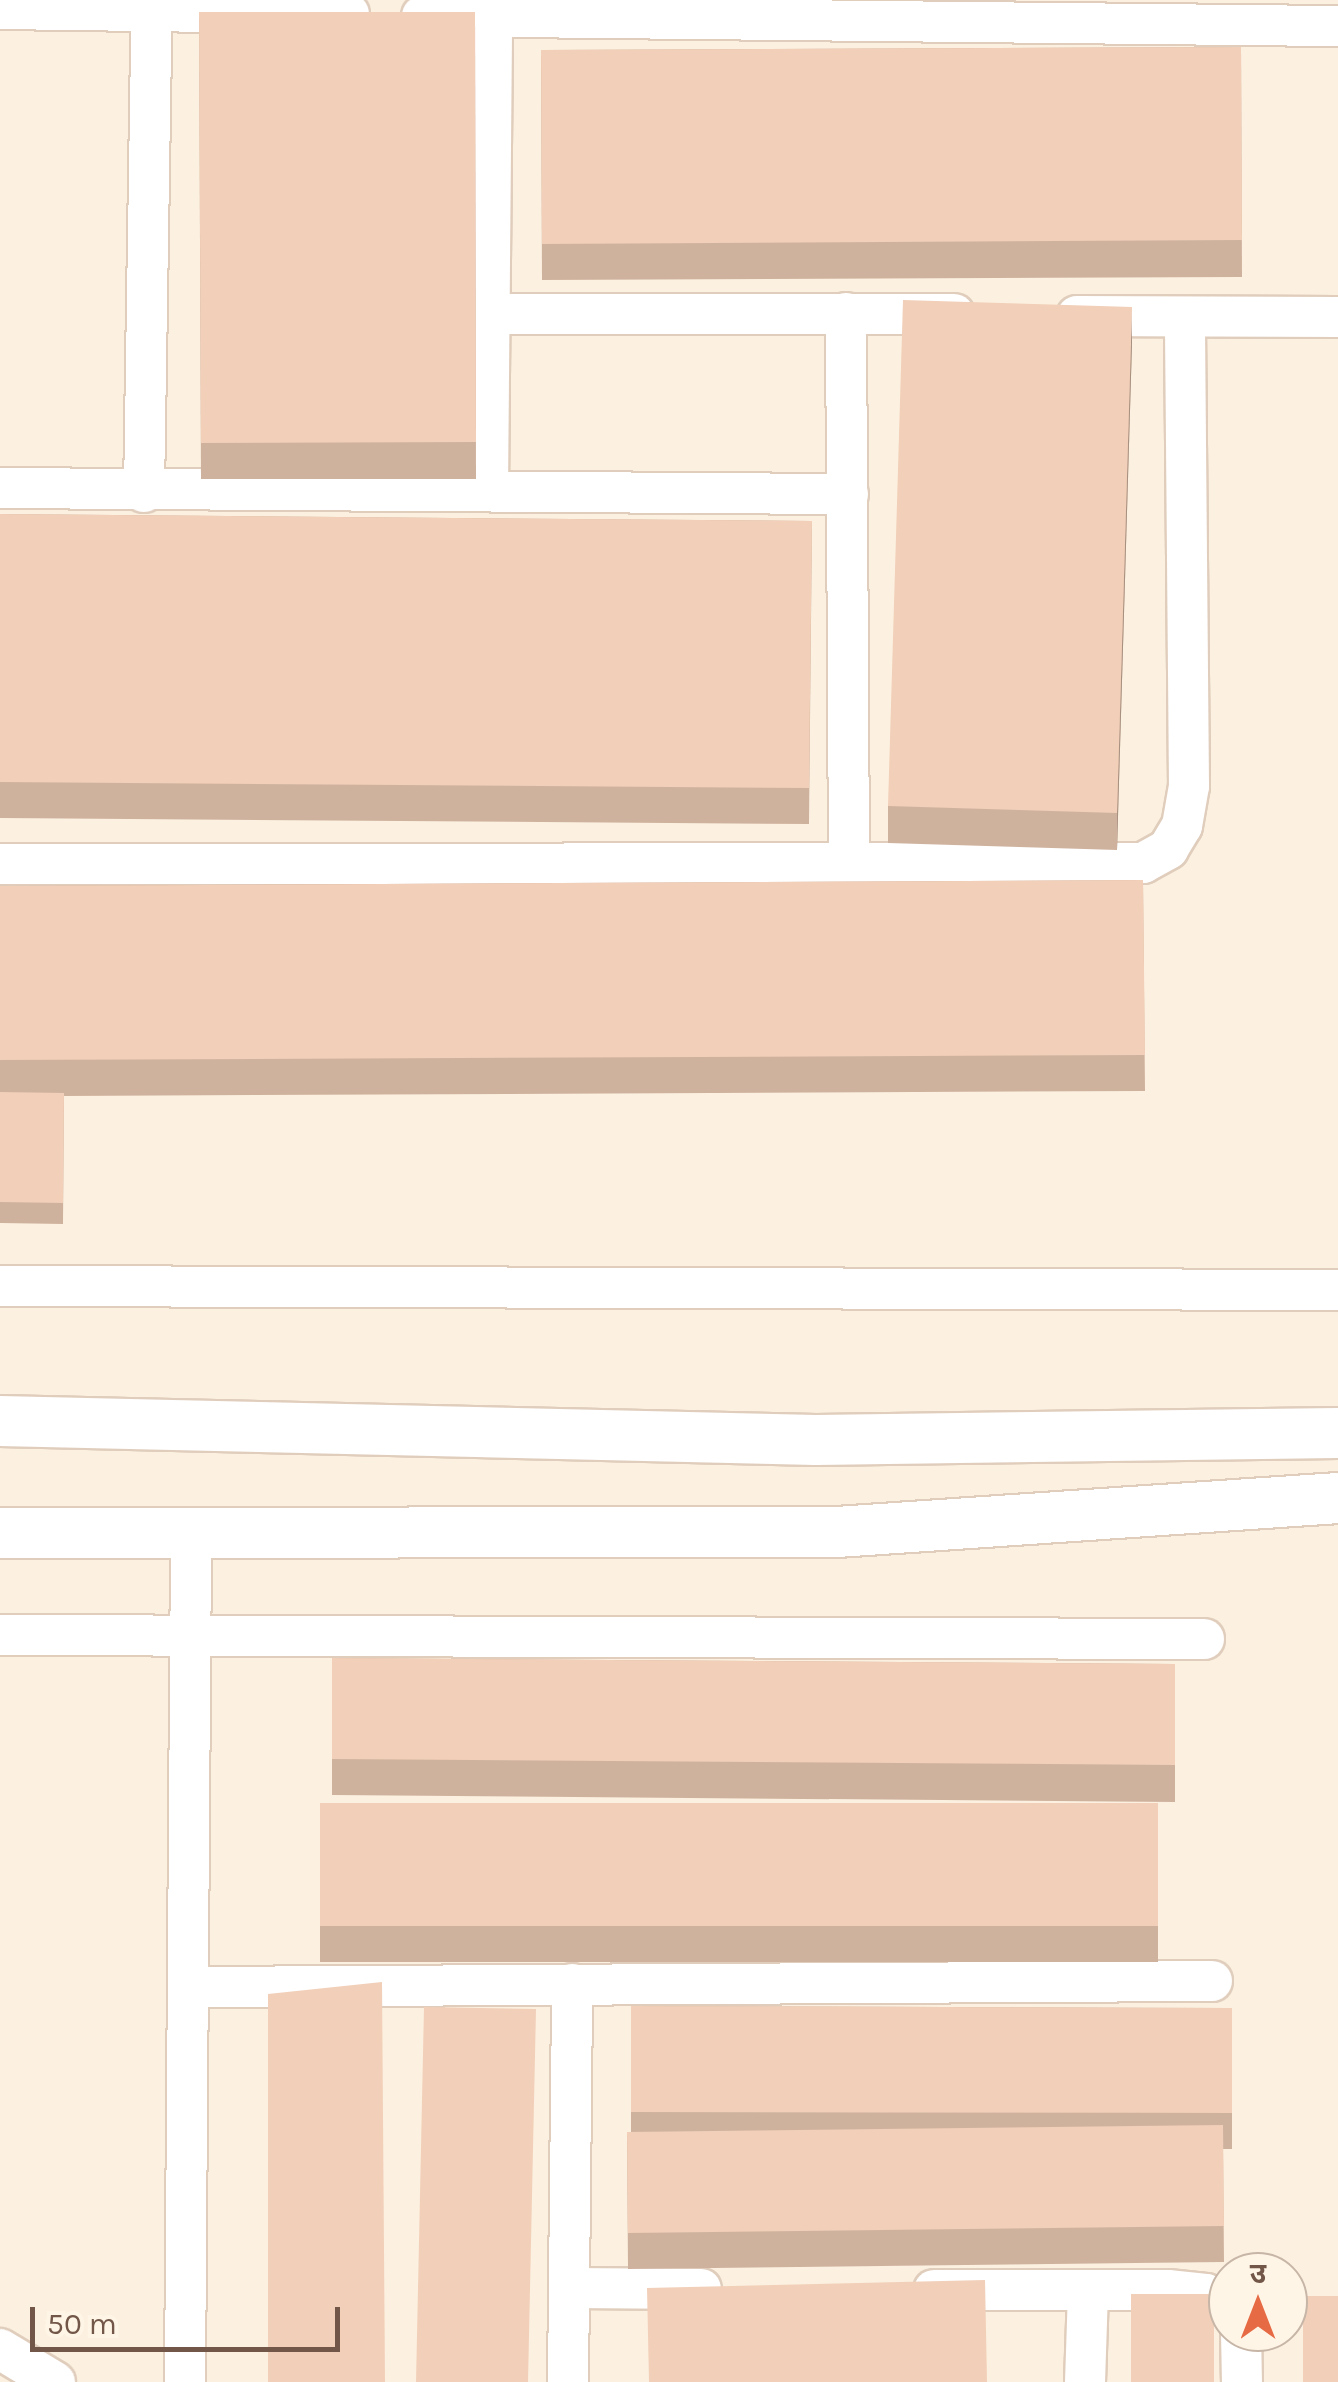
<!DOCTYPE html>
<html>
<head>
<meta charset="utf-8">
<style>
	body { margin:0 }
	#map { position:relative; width:1338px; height:2382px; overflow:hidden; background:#fcf1e0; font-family:Karla,"Noto Sans Devanagari",sans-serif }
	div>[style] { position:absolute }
	.roads { filter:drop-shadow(2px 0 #e0cdbc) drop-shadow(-2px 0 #e0cdbc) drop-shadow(0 2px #e0cdbc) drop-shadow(0 -2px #e0cdbc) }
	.minor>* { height:40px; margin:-20px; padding:0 20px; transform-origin:20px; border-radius:20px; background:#fff }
	.tertiary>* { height:50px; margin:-25px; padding:0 25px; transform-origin:25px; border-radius:25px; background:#fff }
	.wall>* { inset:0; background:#cfb29e }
	.shaded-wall>* { inset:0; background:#a99181 }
	.building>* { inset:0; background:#f1cfb8 }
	span { translate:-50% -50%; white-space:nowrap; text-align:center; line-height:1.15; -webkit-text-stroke:8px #fff5e6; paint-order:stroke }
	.north { position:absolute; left:1208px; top:2252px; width:100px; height:100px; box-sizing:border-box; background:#fff5e6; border:2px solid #c7b6a7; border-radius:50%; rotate:0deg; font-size:28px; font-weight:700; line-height:40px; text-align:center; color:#725748 }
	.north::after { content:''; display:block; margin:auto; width:35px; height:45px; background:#e66b45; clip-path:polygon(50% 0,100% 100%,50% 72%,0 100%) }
	.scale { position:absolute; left:30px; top:2307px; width:310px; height:45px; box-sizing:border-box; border:5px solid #725748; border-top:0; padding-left:12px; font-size:30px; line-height:35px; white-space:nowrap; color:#725748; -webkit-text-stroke:8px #fff5e6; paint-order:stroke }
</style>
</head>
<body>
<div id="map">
	<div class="roads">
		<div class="minor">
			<i style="left:0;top:9px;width:349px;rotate:0.8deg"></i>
			<i style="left:422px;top:16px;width:916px;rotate:0.63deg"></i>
			<i style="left:846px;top:313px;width:552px;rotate:89.69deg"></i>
			<i style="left:493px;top:314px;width:461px"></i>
			<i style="left:1077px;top:316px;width:261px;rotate:0.2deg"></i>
			<i style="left:0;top:488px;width:848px;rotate:0.41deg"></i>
			<i style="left:488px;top:491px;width:472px;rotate:-89.5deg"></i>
			<i style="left:144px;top:492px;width:492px;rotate:-89.1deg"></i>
			<i style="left:0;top:864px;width:1143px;rotate:-0.05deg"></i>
			<i style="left:1143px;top:863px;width:29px;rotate:-29deg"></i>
			<i style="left:1168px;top:849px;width:27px;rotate:-59deg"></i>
			<i style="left:1182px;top:826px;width:41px;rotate:-80.1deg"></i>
			<i style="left:1189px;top:786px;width:468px;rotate:-90.5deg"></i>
			<i style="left:0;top:1286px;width:1338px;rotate:0.17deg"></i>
			<i style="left:0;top:1635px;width:1204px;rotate:0.19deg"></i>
			<i style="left:192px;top:1987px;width:1020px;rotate:-0.34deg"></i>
			<i style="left:570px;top:2288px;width:131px;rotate:0.4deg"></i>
			<i style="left:934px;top:2290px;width:234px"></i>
			<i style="left:1168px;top:2290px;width:38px;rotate:6deg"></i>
			<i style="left:1206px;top:2294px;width:26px;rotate:32deg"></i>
			<i style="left:1241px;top:2332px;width:50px;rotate:88.9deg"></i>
			<i style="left:0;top:2349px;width:64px;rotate:31deg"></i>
			<i style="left:185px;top:2382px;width:847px;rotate:-89.59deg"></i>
			<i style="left:568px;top:2382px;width:398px;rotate:-89.4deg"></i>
			<i style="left:1085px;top:2382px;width:90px;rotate:-88.1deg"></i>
		</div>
		<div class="tertiary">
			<i style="left:0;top:1421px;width:816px;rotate:1.33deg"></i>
			<i style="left:816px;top:1440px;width:522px;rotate:-0.77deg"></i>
			<i style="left:0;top:1533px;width:837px;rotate:-0.07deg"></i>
			<i style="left:837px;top:1532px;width:502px;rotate:-3.88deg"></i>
		</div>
	</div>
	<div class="wall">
		<i style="clip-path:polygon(199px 12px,475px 12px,476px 479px,201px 479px)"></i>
		<i style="clip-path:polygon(1241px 47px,1242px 277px,542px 280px,541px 50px)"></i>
		<i style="clip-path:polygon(1132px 343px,1117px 850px,888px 843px,888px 806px)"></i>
		<i style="clip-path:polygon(0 514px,812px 521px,809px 824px,0 818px)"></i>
		<i style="clip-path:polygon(1143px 880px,1145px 1091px,64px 1096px,63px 1224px,0 1223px,0 886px)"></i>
		<i style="clip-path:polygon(332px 1658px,1175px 1664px,1175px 1802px,332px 1795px)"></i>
		<i style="clip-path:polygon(320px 1803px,1158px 1803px,1158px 1962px,320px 1962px)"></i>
		<i style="clip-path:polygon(631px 2006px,1232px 2008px,1232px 2149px,1223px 2149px,1224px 2262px,628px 2269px,627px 2132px,631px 2132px)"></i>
	</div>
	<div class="shaded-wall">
		<i style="clip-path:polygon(1132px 307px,1132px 343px,1117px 850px,1117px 813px)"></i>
	</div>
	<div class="building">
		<i style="clip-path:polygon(199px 12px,475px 12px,476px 442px,201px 443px)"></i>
		<i style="clip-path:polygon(1241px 47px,1242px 240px,542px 244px,541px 50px)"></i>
		<i style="clip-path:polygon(903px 300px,1132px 307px,1117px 813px,888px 806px)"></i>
		<i style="clip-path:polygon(0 514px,812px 521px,809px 788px,0 782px)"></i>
		<i style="clip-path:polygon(1143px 880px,1145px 1055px,0 1060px,0 886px)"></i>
		<i style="clip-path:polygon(0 1092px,64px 1093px,63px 1203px,0 1202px)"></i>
		<i style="clip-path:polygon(332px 1658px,1175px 1664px,1175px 1765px,332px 1759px)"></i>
		<i style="clip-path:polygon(320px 1803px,1158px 1803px,1158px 1926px,320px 1926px)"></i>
		<i style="clip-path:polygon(382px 1982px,385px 2382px,268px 2382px,268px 1994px)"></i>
		<i style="clip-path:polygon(631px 2006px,1232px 2008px,1232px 2113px,631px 2112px)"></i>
		<i style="clip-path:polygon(424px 2007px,536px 2009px,528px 2382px,416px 2382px)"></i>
		<i style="clip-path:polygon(1223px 2125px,1224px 2226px,628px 2233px,627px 2132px)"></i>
		<i style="clip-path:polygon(985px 2280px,987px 2382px,649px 2382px,647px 2288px)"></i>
		<i style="clip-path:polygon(1131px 2294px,1214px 2294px,1214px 2382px,1131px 2382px)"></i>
		<i style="clip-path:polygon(1303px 2296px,1338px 2296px,1338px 2382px,1303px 2382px)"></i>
	</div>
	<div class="north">उ</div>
	<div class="scale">50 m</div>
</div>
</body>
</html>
